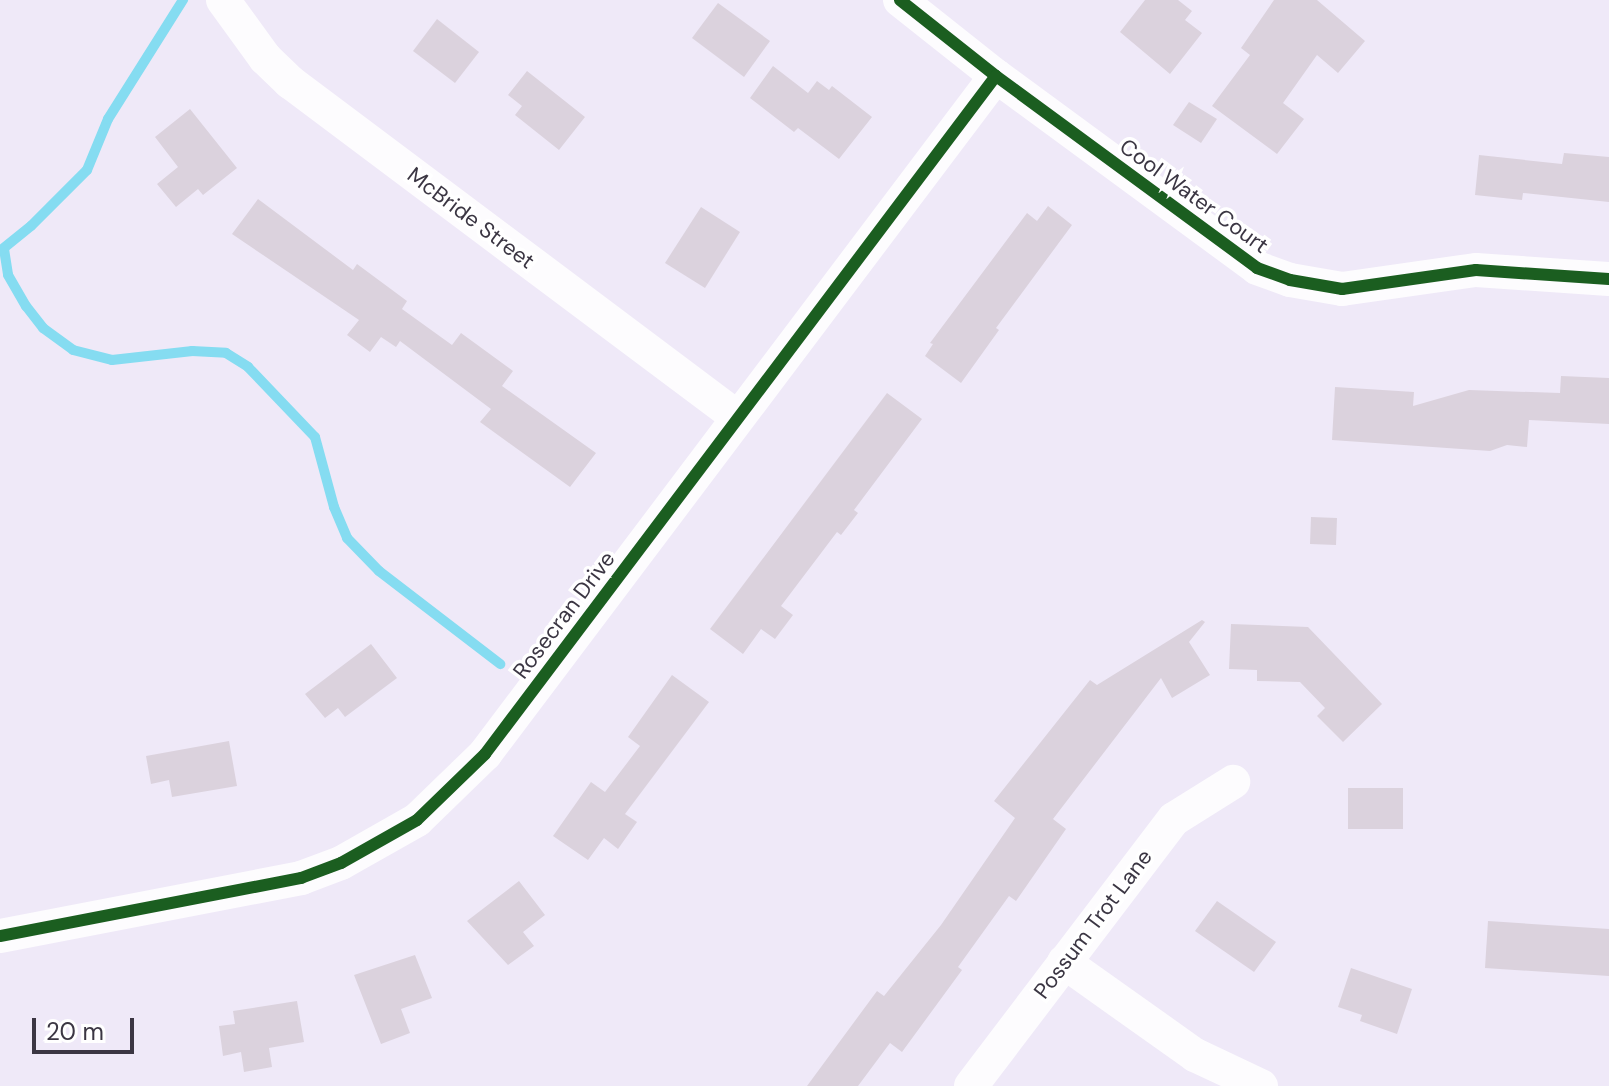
<!DOCTYPE html>
<html>
<head>
<meta charset="utf-8">
<style>
	body { margin:0 }
	#map { position:relative; width:1609px; height:1086px; overflow:hidden; background:#efe9f8; font-family:"DM Sans",sans-serif }
	div>[style] { position:absolute }
	.stream>* { height:10px; margin:-5px; padding:0 5px; transform-origin:5px; border-radius:5px; background:#85dcf1 }
	.building>* { inset:0; background:#dbd2dd }
	.minor>* { height:34px; margin:-17px; padding:0 17px; transform-origin:17px; border-radius:17px; background:#fdfcfe }
	.cycleway>* { height:12px; margin:-6px; padding:0 6px; transform-origin:6px; border-radius:6px; background:#1b5e20 }
	span { translate:-50% -50%; white-space:nowrap; text-align:center; line-height:1.15; -webkit-text-stroke:7px #fff; paint-order:stroke }
	.street-label { font-size:22px; color:#3b3643 }
	.scale { position:absolute; left:32px; top:1018px; width:102px; height:36px; box-sizing:border-box; border:4px solid #3b3643; border-top:0; padding-left:10px; font-size:24px; line-height:28px; white-space:nowrap; color:#3b3643; -webkit-text-stroke:6px #fff; paint-order:stroke }
</style>
</head>
<body>
<div id="map">
	<div class="stream">
		<i style="left:4px;top:249px;width:26px;rotate:81deg"></i>
		<i style="left:8px;top:275px;width:36px;rotate:60deg"></i>
		<i style="left:26px;top:306px;width:28px;rotate:52deg"></i>
		<i style="left:43px;top:328px;width:37px;rotate:36deg"></i>
		<i style="left:73px;top:350px;width:40px;rotate:14.4deg"></i>
		<i style="left:112px;top:360px;width:81px;rotate:-6.4deg"></i>
		<i style="left:192px;top:351px;width:34px;rotate:3deg"></i>
		<i style="left:226px;top:353px;width:26px;rotate:32deg"></i>
		<i style="left:248px;top:367px;width:97px;rotate:46.3deg"></i>
		<i style="left:315px;top:437px;width:73px;rotate:74.8deg"></i>
		<i style="left:334px;top:507px;width:34px;rotate:67deg"></i>
		<i style="left:347px;top:538px;width:46px;rotate:45.9deg"></i>
		<i style="left:379px;top:571px;width:153px;rotate:37.5deg"></i>
		<i style="left:0;top:251px;width:40px;rotate:-39deg"></i>
		<i style="left:31px;top:226px;width:79px;rotate:-45deg"></i>
		<i style="left:87px;top:170px;width:55px;rotate:-67.6deg"></i>
		<i style="left:108px;top:119px;width:141px;rotate:-57.8deg"></i>
	</div>
	<div class="building">
		<i style="clip-path:polygon(1145px 0,1178px 0,1192px 11px,1185px 20px,1202px 33px,1170px 74px,1120px 32px)"></i>
		<i style="clip-path:polygon(1274px 0,1317px 0,1365px 41px,1338px 73px,1317px 55px,1283px 103px,1304px 119px,1277px 154px,1212px 106px,1250px 55px,1241px 48px)"></i>
		<i style="clip-path:polygon(718px 3px,770px 41px,744px 77px,692px 38px)"></i>
		<i style="clip-path:polygon(437px 19px,479px 52px,455px 83px,413px 51px)"></i>
		<i style="clip-path:polygon(773px 66px,808px 93px,817px 81px,829px 90px,832px 86px,872px 117px,839px 159px,798px 128px,794px 132px,750px 98px)"></i>
		<i style="clip-path:polygon(527px 71px,585px 117px,559px 150px,515px 115px,522px 106px,508px 95px)"></i>
		<i style="clip-path:polygon(1189px 102px,1217px 119px,1201px 143px,1173px 125px)"></i>
		<i style="clip-path:polygon(190px 109px,237px 168px,203px 195px,198px 189px,176px 207px,157px 184px,178px 167px,155px 137px)"></i>
		<i style="clip-path:polygon(1564px 153px,1609px 157px,1609px 202px,1523px 193px,1522px 200px,1475px 195px,1479px 155px,1562px 164px)"></i>
		<i style="clip-path:polygon(258px 199px,353px 270px,357px 264px,407px 301px,402px 309px,452px 345px,461px 333px,513px 371px,502px 386px,596px 453px,570px 487px,480px 422px,491px 409px,400px 341px,396px 347px,381px 337px,370px 352px,347px 335px,359px 320px,232px 234px)"></i>
		<i style="clip-path:polygon(1048px 206px,1072px 225px,996px 328px,999px 330px,961px 383px,925px 356px,933px 344px,930px 343px,1027px 213px,1037px 221px)"></i>
		<i style="clip-path:polygon(701px 207px,740px 232px,705px 288px,665px 263px)"></i>
		<i style="clip-path:polygon(1561px 376px,1609px 378px,1609px 424px,1529px 420px,1527px 447px,1507px 445px,1490px 451px,1332px 440px,1335px 387px,1414px 392px,1413px 406px,1469px 390px,1560px 393px)"></i>
		<i style="clip-path:polygon(887px 393px,922px 419px,854px 510px,858px 513px,841px 535px,837px 532px,781px 606px,793px 615px,775px 639px,761px 629px,743px 654px,710px 629px)"></i>
		<i style="clip-path:polygon(1311px 517px,1337px 518px,1336px 545px,1310px 544px)"></i>
		<i style="clip-path:polygon(1202px 620px,1205px 622px,1189px 642px,1210px 675px,1172px 698px,1161px 678px,1053px 819px,1066px 829px,1016px 901px,1009px 896px,958px 967px,962px 970px,902px 1052px,890px 1043px,858px 1086px,807px 1086px,877px 991px,884px 996px,941px 925px,1015px 818px,994px 801px,1090px 680px,1097px 685px)"></i>
		<i style="clip-path:polygon(1231px 624px,1308px 627px,1382px 704px,1343px 742px,1317px 716px,1325px 708px,1300px 682px,1257px 681px,1257px 670px,1229px 669px)"></i>
		<i style="clip-path:polygon(371px 644px,397px 678px,345px 717px,338px 708px,325px 718px,305px 694px)"></i>
		<i style="clip-path:polygon(672px 675px,709px 702px,625px 814px,637px 822px,618px 849px,604px 838px,588px 860px,553px 836px,591px 782px,605px 792px,640px 746px,628px 737px)"></i>
		<i style="clip-path:polygon(229px 741px,237px 786px,172px 797px,169px 780px,151px 784px,146px 756px)"></i>
		<i style="clip-path:polygon(1348px 788px,1403px 788px,1403px 829px,1348px 829px)"></i>
		<i style="clip-path:polygon(519px 881px,545px 915px,523px 932px,534px 946px,508px 965px,467px 921px)"></i>
		<i style="clip-path:polygon(1217px 901px,1276px 942px,1254px 972px,1195px 931px)"></i>
		<i style="clip-path:polygon(1488px 921px,1609px 929px,1609px 976px,1485px 968px)"></i>
		<i style="clip-path:polygon(415px 955px,432px 998px,401px 1009px,410px 1033px,381px 1044px,354px 975px)"></i>
		<i style="clip-path:polygon(1351px 968px,1412px 989px,1397px 1034px,1360px 1021px,1362px 1015px,1338px 1007px)"></i>
		<i style="clip-path:polygon(297px 1001px,304px 1042px,269px 1048px,272px 1067px,244px 1072px,241px 1052px,223px 1056px,219px 1026px,235px 1024px,233px 1011px)"></i>
	</div>
	<div class="minor">
		<i style="left:223px;top:0;width:72px;rotate:54.1deg"></i>
		<i style="left:265px;top:58px;width:35px;rotate:44deg"></i>
		<i style="left:290px;top:82px;width:559px;rotate:36.85deg"></i>
		<i style="left:900px;top:0;width:122px;rotate:38.4deg"></i>
		<i style="left:996px;top:76px;width:324px;rotate:36.3deg"></i>
		<i style="left:1257px;top:268px;width:35px;rotate:20deg"></i>
		<i style="left:1290px;top:280px;width:53px;rotate:9.8deg"></i>
		<i style="left:1342px;top:289px;width:135px;rotate:-8.1deg"></i>
		<i style="left:1476px;top:270px;width:133px;rotate:3.9deg"></i>
		<i style="left:0;top:936px;width:307px;rotate:-10.9deg"></i>
		<i style="left:301px;top:878px;width:43px;rotate:-20.6deg"></i>
		<i style="left:341px;top:863px;width:87px;rotate:-29.5deg"></i>
		<i style="left:417px;top:820px;width:95px;rotate:-44.1deg"></i>
		<i style="left:485px;top:754px;width:849px;rotate:-53deg"></i>
		<i style="left:1064px;top:962px;width:161px;rotate:35.4deg"></i>
		<i style="left:1195px;top:1055px;width:73px;rotate:25.2deg"></i>
		<i style="left:971px;top:1086px;width:335px;rotate:-52.8deg"></i>
		<i style="left:1174px;top:819px;width:70px;rotate:-32.1deg"></i>
	</div>
	<div class="cycleway">
		<i style="left:900px;top:0;width:122px;rotate:38.4deg"></i>
		<i style="left:996px;top:76px;width:324px;rotate:36.3deg"></i>
		<i style="left:1257px;top:268px;width:35px;rotate:20deg"></i>
		<i style="left:1290px;top:280px;width:53px;rotate:9.8deg"></i>
		<i style="left:1342px;top:289px;width:135px;rotate:-8.1deg"></i>
		<i style="left:1476px;top:270px;width:133px;rotate:3.9deg"></i>
		<i style="left:0;top:936px;width:307px;rotate:-10.9deg"></i>
		<i style="left:301px;top:878px;width:43px;rotate:-20.6deg"></i>
		<i style="left:341px;top:863px;width:87px;rotate:-29.5deg"></i>
		<i style="left:417px;top:820px;width:95px;rotate:-44.1deg"></i>
		<i style="left:485px;top:754px;width:849px;rotate:-53deg"></i>
	</div>
	<div class="street-label">
		<span style="left:1194px;top:196px;rotate:36deg">Cool Water Court</span>
		<span style="left:471px;top:218px;rotate:37deg">McBride Street</span>
		<span style="left:564px;top:615px;rotate:-53deg">Rosecran Drive</span>
		<span style="left:1093px;top:924px;rotate:-53deg">Possum Trot Lane</span>
	</div>
	<div class="scale">20 m</div>
</div>
</body>
</html>
